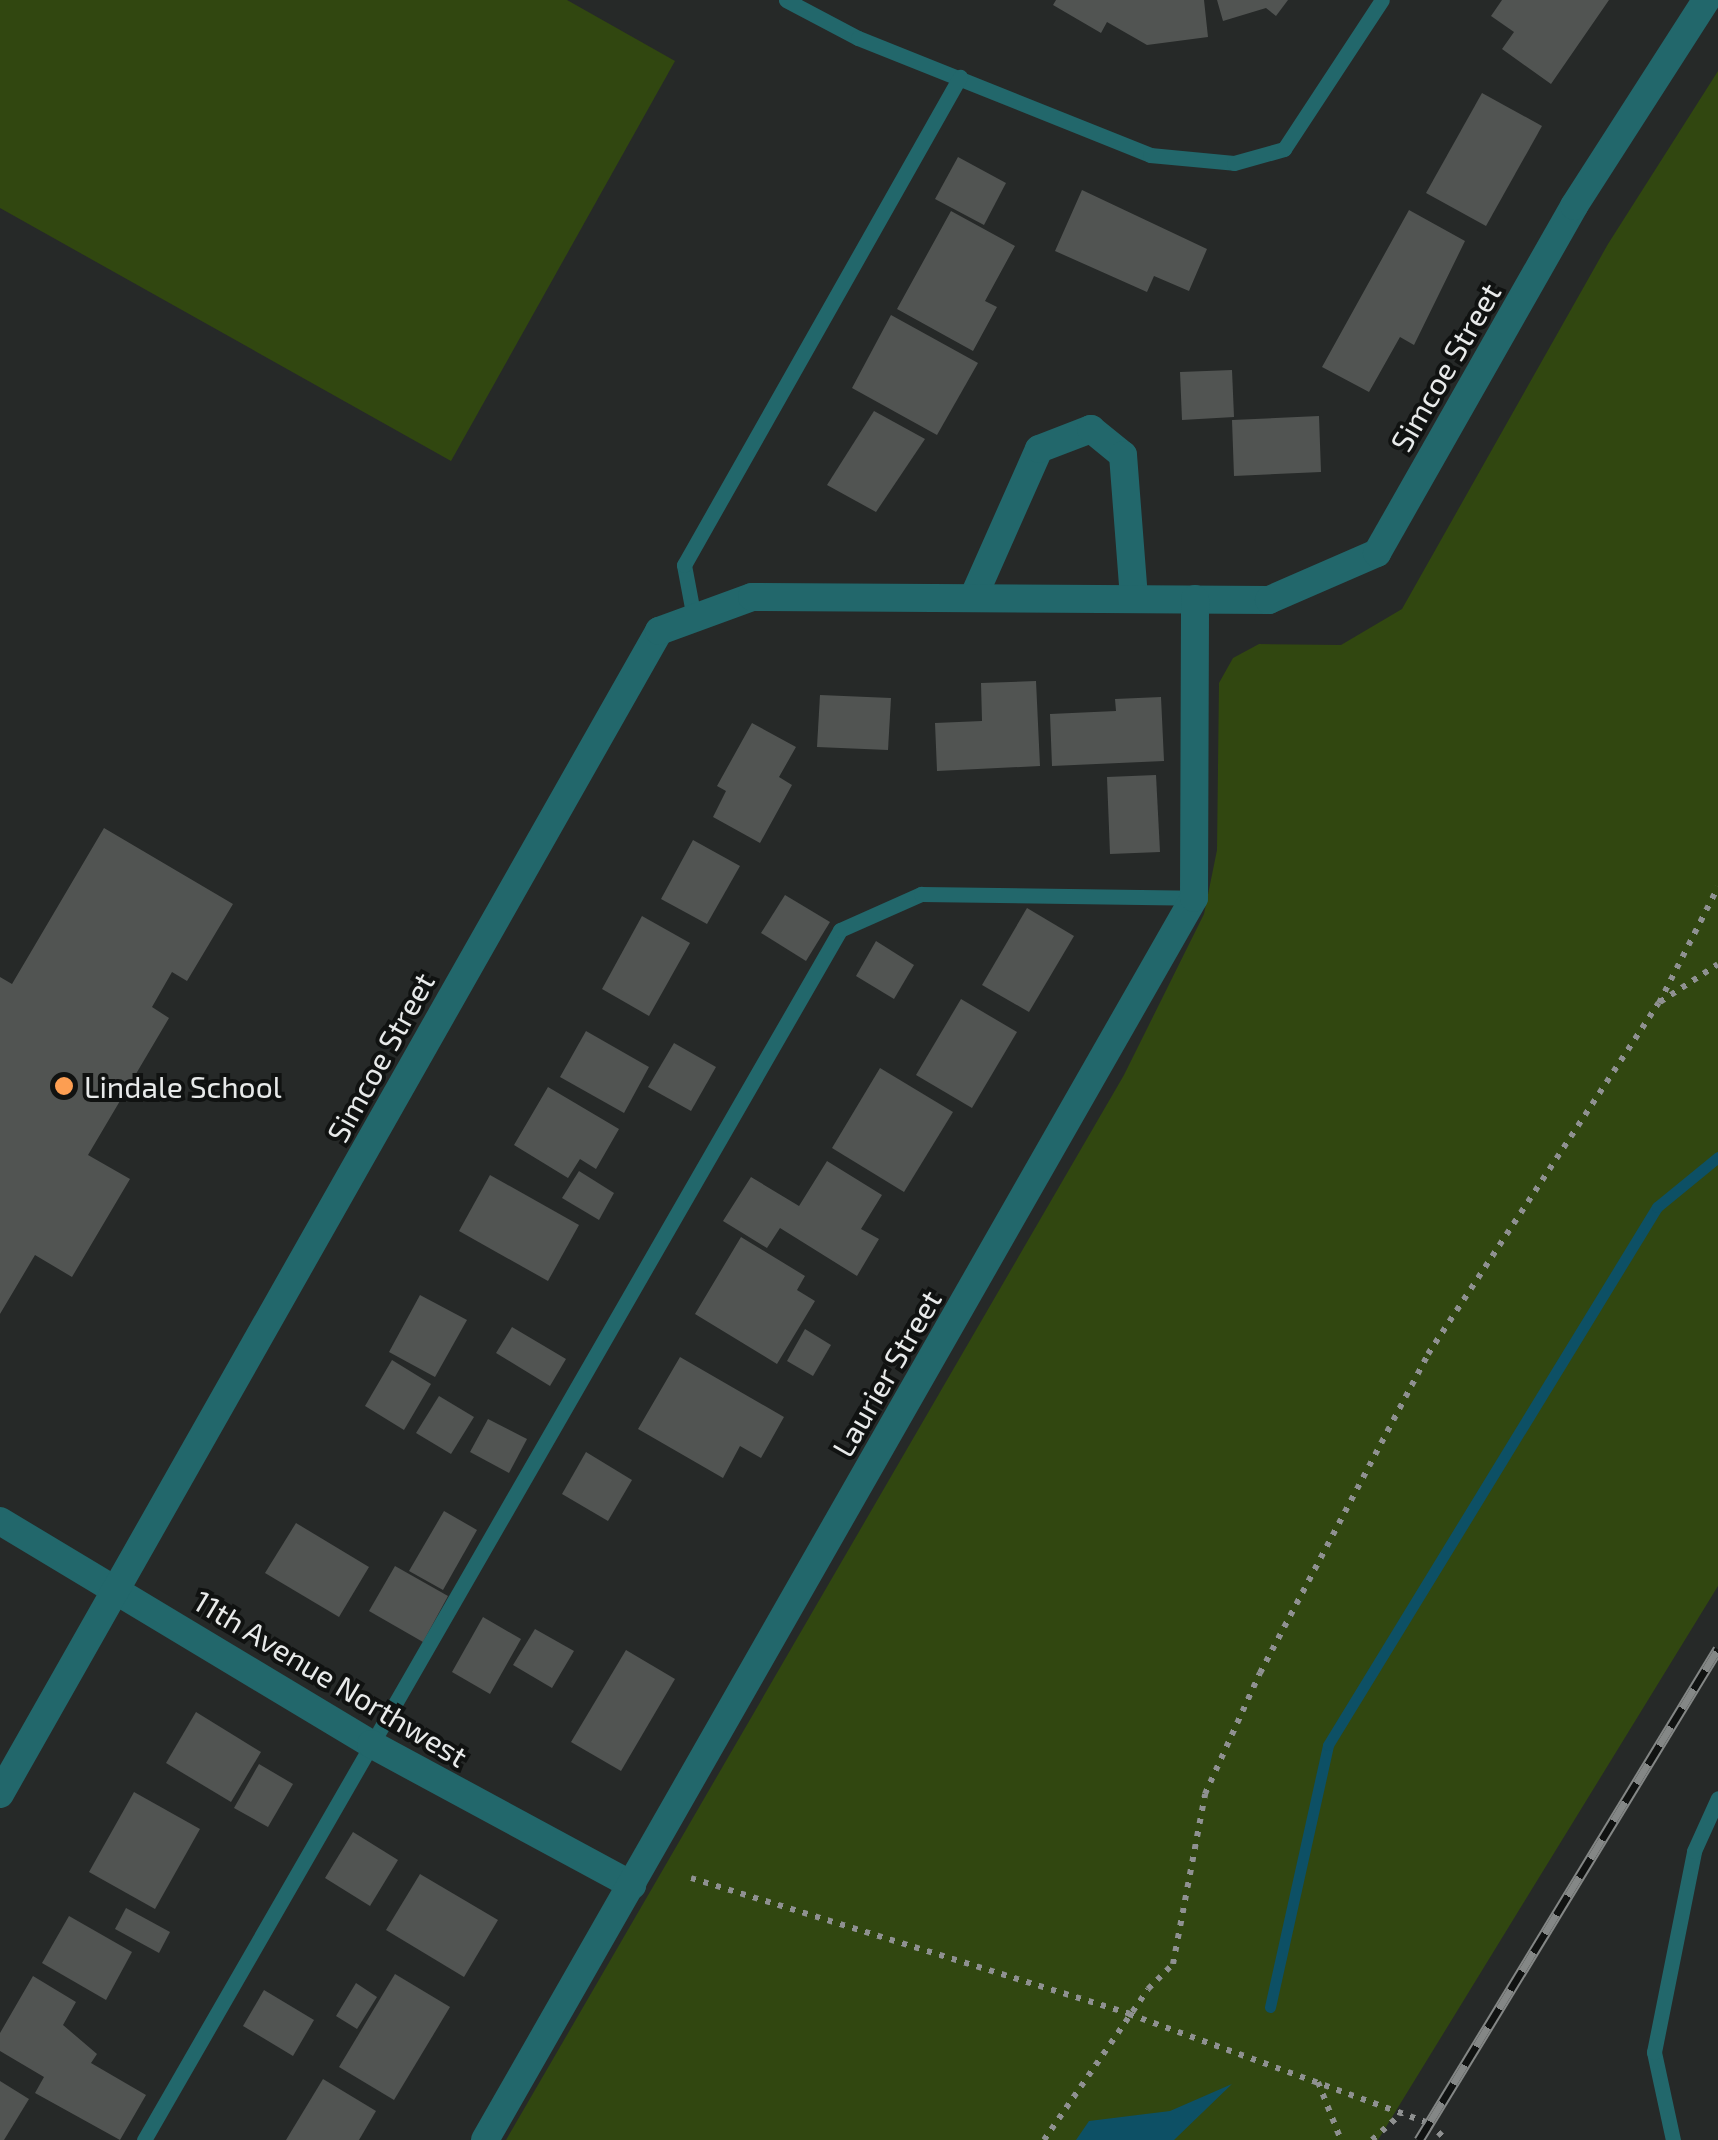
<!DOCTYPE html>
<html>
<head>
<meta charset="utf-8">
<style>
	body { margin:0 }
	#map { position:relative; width:1718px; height:2140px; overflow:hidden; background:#262928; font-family:"Exo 2",sans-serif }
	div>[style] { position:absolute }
	.green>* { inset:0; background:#314710 }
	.water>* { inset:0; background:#0d5065 }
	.stream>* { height:11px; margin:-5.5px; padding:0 5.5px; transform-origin:5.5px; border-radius:5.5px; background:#0d5065 }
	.building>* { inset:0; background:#515452 }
	.path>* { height:6px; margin-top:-3px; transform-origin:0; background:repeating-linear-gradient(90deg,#8f9191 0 5px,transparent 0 13px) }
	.service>* { height:15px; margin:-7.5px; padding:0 7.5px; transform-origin:7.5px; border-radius:7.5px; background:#22676b }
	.minor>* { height:28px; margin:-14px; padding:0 14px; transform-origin:14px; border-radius:14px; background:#22676b }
	.rail>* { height:11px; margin-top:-5.5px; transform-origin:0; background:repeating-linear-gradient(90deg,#101211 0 22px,#848786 0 44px); box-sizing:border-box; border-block:2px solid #848786 }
	.dots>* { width:28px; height:28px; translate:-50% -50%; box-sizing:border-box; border:5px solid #101211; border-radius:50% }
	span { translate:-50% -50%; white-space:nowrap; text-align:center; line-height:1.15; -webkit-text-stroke:8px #101211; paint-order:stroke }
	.street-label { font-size:30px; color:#e8eaea }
	.poi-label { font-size:30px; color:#e8eaea }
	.left { translate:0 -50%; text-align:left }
</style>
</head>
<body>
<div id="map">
	<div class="green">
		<i style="clip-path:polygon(0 0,567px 0,675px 61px,451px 461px,0 208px)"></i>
		<i style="clip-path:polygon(1718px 71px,1718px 1586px,1378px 2140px,506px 2140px,1124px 1075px,1204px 914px,1217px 850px,1219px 683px,1233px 658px,1259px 644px,1341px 645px,1402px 609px,1608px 244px)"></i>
	</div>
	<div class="water">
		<i style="clip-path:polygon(1232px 2084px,1174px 2140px,1076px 2140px,1089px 2121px,1170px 2111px)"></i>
	</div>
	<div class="stream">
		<i style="left:1270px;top:2007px;width:268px;rotate:-77.5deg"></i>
		<i style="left:1328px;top:1745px;width:631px;rotate:-58.55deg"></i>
		<i style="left:1657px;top:1207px;width:79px;rotate:-39.3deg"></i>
	</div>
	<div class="building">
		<i style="clip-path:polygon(1056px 0,1204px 0,1208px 37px,1147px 45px,1107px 22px,1101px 33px,1053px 5px)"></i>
		<i style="clip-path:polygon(1217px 0,1288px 0,1276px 16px,1266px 8px,1223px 21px)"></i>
		<i style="clip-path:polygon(1502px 0,1609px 0,1551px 84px,1502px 49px,1514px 32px,1491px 16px)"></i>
		<i style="clip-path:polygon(1482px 93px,1542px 126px,1486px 226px,1426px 193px)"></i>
		<i style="clip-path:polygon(958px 157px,1006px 183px,984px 225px,935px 199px)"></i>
		<i style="clip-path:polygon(1082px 190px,1207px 249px,1189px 291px,1154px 276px,1147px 292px,1055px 251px)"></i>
		<i style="clip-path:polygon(1409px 210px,1465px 241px,1414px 345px,1400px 337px,1369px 392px,1322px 367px)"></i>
		<i style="clip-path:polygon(951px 211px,1015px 246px,985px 301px,997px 307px,973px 351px,897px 309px)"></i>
		<i style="clip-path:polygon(891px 315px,978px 363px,937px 435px,852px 388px)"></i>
		<i style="clip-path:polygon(1232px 370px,1234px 417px,1182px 420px,1180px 372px)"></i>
		<i style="clip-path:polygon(874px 411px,925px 439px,876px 512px,827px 485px)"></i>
		<i style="clip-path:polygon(1319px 416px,1321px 472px,1234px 476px,1232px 420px)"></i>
		<i style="clip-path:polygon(1036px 681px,1040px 766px,937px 771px,935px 723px,982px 721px,981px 683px)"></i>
		<i style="clip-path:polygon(820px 695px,891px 698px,888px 750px,817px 747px)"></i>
		<i style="clip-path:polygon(1161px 697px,1164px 761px,1052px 766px,1050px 714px,1116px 711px,1115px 699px)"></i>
		<i style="clip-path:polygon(752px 723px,796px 747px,779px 777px,792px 785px,760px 843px,713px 817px,726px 791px,717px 786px)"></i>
		<i style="clip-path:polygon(1156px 775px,1160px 852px,1110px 854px,1107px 777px)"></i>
		<i style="clip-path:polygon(104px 828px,233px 904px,187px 981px,172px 972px,152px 1007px,169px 1018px,88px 1155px,130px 1179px,72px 1277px,35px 1255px,0 1314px,0 977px,12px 984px)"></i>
		<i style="clip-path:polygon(693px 840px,740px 866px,707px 924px,661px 899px)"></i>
		<i style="clip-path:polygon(785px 895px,830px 922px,806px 961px,761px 933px)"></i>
		<i style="clip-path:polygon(1027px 908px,1074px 936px,1029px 1012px,982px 985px)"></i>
		<i style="clip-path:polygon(642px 916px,690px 943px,649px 1016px,602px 989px)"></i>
		<i style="clip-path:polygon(876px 941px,914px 965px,894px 999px,856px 976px)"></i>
		<i style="clip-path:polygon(961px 999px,1017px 1032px,972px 1108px,916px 1075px)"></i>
		<i style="clip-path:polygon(586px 1031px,649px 1067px,624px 1113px,560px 1077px)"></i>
		<i style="clip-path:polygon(674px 1043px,716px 1067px,691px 1111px,648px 1087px)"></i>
		<i style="clip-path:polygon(880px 1068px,953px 1112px,904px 1192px,832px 1148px)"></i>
		<i style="clip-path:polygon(548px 1087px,619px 1129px,596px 1169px,580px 1159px,568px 1178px,514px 1145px)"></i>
		<i style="clip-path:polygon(827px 1161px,882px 1195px,861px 1229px,879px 1239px,857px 1276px,780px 1228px,767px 1248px,723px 1221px,751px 1177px,799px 1206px)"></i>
		<i style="clip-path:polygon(579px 1171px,614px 1193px,599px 1220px,562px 1198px)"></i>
		<i style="clip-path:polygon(490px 1175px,579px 1225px,548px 1281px,459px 1231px)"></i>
		<i style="clip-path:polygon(741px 1237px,805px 1276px,797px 1290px,815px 1301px,777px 1364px,695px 1314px)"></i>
		<i style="clip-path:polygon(420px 1295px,467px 1320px,435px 1377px,389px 1352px)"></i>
		<i style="clip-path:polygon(512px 1327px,566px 1359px,550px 1386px,496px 1353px)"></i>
		<i style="clip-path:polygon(805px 1329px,831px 1345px,813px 1376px,787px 1361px)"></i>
		<i style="clip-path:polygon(680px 1357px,784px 1417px,761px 1458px,740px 1446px,723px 1478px,638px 1429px)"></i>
		<i style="clip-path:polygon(392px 1360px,431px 1384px,404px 1430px,365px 1406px)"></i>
		<i style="clip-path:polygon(439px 1396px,474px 1417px,451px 1454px,416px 1433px)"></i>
		<i style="clip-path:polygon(488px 1419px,527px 1439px,509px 1473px,470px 1452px)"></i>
		<i style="clip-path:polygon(586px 1452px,632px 1480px,608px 1521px,562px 1494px)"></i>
		<i style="clip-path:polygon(444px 1511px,477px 1530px,443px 1590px,409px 1571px)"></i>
		<i style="clip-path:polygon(296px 1523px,369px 1567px,339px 1617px,265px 1573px)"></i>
		<i style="clip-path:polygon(395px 1566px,448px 1596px,423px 1642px,369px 1611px)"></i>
		<i style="clip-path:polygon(483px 1617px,521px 1639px,490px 1694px,452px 1672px)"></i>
		<i style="clip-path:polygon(535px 1629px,574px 1651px,552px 1688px,513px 1665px)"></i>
		<i style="clip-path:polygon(626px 1650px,675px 1679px,621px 1771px,571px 1742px)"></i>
		<i style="clip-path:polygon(196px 1712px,261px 1752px,231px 1802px,166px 1763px)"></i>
		<i style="clip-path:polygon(259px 1764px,293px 1784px,268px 1827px,234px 1808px)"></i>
		<i style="clip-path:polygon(134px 1792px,200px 1829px,155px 1909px,89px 1872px)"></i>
		<i style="clip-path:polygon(353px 1832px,398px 1860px,370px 1906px,325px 1878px)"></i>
		<i style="clip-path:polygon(420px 1874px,498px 1920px,464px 1977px,386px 1930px)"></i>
		<i style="clip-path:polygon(126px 1908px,170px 1932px,159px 1953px,115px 1929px)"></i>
		<i style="clip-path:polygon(69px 1916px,132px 1952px,106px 2000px,42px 1963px)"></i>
		<i style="clip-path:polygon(395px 1974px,450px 2007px,394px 2100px,339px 2067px)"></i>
		<i style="clip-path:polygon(33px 1976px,76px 2002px,63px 2025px,97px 2054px,91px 2063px,146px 2095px,120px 2140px,35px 2093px,44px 2077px,0 2051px,0 2033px)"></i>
		<i style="clip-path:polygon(356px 1983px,377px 1997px,357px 2029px,336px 2016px)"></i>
		<i style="clip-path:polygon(264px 1990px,314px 2020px,293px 2056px,243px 2026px)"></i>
		<i style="clip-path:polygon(323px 2079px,376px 2111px,359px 2140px,286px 2140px)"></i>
		<i style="clip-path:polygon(0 2081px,29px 2099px,4px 2140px,0 2140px)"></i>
	</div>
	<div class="path">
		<i style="left:1660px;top:1002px;width:69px;rotate:-33.2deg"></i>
		<i style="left:691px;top:1878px;width:459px;rotate:17.2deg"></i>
		<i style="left:1129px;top:2014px;width:319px;rotate:20deg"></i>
		<i style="left:1429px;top:2123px;width:24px;rotate:45deg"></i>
		<i style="left:1318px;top:2082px;width:62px;rotate:68.4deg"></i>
		<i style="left:1044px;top:2140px;width:183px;rotate:-55.4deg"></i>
		<i style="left:1148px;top:1989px;width:35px;rotate:-45deg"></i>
		<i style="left:1173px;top:1964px;width:173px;rotate:-79.3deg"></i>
		<i style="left:1205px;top:1794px;width:133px;rotate:-65.6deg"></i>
		<i style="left:1260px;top:1673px;width:361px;rotate:-62.2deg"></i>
		<i style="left:1428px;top:1354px;width:420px;rotate:-56.7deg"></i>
		<i style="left:1659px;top:1003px;width:130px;rotate:-63deg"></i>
		<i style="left:1372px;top:2140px;width:40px;rotate:-42deg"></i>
	</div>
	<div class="service">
		<i style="left:786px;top:0;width:81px;rotate:27.8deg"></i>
		<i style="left:858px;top:38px;width:315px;rotate:21.8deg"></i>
		<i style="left:1150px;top:155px;width:84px;rotate:5.4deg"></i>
		<i style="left:1234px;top:163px;width:52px;rotate:-15.6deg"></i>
		<i style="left:1284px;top:149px;width:178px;rotate:-56.7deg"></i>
		<i style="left:694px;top:618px;width:54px;rotate:-100.7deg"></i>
		<i style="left:684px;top:565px;width:561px;rotate:-60.51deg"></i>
		<i style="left:144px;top:2140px;width:1396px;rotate:-60.09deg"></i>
		<i style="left:840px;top:930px;width:89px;rotate:-24deg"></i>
		<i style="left:921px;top:894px;width:273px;rotate:0.8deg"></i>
		<i style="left:1673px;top:2140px;width:90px;rotate:-102.2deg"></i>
		<i style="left:1654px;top:2052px;width:205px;rotate:-78.7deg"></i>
		<i style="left:1694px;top:1851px;width:58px;rotate:-65.6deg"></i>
	</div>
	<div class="minor">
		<i style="left:973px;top:598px;width:163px;rotate:-66.1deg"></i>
		<i style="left:1039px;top:449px;width:56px;rotate:-21deg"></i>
		<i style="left:1091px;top:429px;width:41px;rotate:39.1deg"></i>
		<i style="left:1123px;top:455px;width:143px;rotate:85.6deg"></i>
		<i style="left:0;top:1521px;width:433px;rotate:31deg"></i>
		<i style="left:371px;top:1744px;width:297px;rotate:28.4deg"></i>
		<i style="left:0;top:1794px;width:1337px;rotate:-60.46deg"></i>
		<i style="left:659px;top:631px;width:99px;rotate:-20.1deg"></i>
		<i style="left:752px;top:597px;width:517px;rotate:0.33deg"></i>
		<i style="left:1269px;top:600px;width:118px;rotate:-23.5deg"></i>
		<i style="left:1377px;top:553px;width:399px;rotate:-60.4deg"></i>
		<i style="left:1574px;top:206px;width:245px;rotate:-57.3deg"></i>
		<i style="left:485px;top:2140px;width:1430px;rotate:-60.28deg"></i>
		<i style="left:1194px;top:898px;width:299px;rotate:-89.8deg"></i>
	</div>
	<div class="rail">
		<i style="left:1419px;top:2140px;width:575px;rotate:-58.66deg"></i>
	</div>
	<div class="dots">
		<i style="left:64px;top:1086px;background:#fc9e52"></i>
	</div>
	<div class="street-label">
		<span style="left:1445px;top:367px;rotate:-60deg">Simcoe Street</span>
		<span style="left:380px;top:1057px;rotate:-61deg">Simcoe Street</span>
		<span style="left:886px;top:1373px;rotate:-60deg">Laurier Street</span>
		<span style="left:331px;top:1678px;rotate:31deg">11th Avenue Northwest</span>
	</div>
	<div class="poi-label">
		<span class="left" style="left:84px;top:1086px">Lindale School</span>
	</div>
</div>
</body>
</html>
